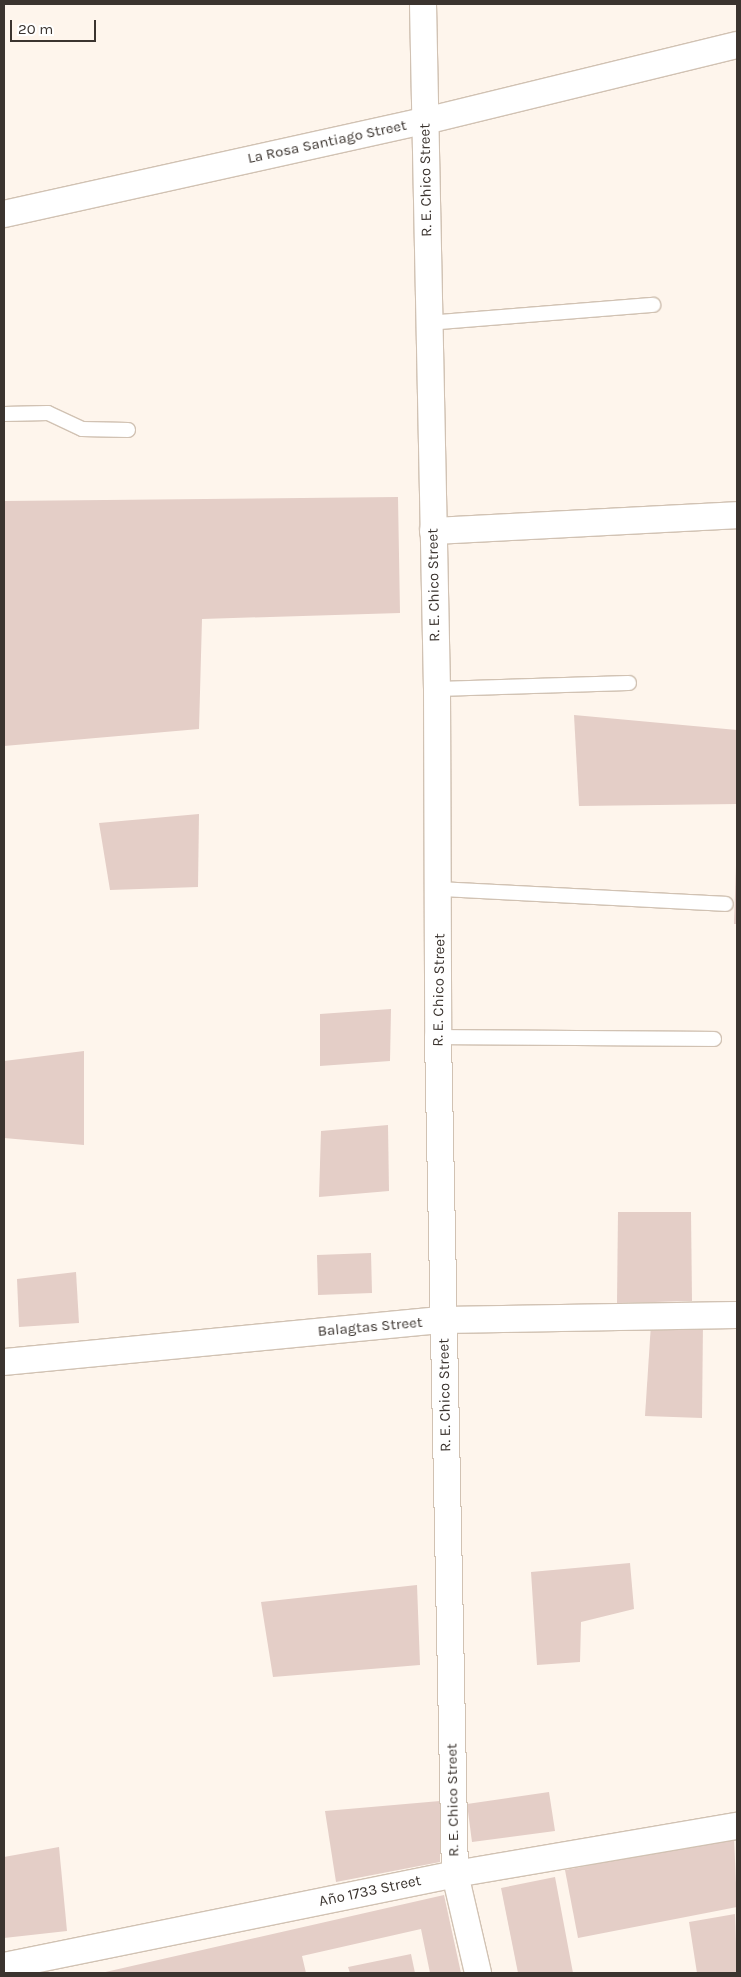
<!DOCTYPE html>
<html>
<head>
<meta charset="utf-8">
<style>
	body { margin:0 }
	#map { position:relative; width:741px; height:1977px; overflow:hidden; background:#fef5ec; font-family:Karla,sans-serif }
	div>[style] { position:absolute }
	.building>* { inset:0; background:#e4cec7 }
	.roads { filter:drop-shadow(1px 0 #d1c2b3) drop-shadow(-1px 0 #d1c2b3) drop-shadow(0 1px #d1c2b3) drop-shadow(0 -1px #d1c2b3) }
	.service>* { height:14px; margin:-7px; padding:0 7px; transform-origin:7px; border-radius:7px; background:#fff }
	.minor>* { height:26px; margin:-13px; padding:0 13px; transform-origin:13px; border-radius:13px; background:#fff }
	span { translate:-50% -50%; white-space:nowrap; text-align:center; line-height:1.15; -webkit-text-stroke:5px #fff; paint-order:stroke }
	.street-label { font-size:15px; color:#3b342f }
	.frame { position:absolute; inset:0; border:5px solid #3b342f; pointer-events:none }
	.scale { position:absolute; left:10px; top:20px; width:86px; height:22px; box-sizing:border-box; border:2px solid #3b342f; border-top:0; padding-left:6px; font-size:15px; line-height:18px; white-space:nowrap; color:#3b342f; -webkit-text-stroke:4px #fff; paint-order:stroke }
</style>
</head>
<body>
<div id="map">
	<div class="building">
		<i style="clip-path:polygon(398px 497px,400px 613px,202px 619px,199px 729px,4px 746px,4px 501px)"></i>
		<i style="clip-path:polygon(574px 715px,737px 730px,737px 804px,579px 806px)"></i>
		<i style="clip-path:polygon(199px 814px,198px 887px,110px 890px,99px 823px)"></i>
		<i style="clip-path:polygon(736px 866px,737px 924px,734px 924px)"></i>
		<i style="clip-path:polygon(391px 1009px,390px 1061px,320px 1066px,320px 1014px)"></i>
		<i style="clip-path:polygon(84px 1051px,84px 1145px,4px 1138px,4px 1061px)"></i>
		<i style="clip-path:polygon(388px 1125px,389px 1191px,319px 1197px,321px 1131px)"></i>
		<i style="clip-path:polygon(618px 1212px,691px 1212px,692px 1301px,617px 1303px)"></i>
		<i style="clip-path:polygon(371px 1253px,372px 1293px,318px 1295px,317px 1255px)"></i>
		<i style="clip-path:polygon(76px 1272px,79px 1323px,19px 1327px,17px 1279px)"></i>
		<i style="clip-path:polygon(703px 1323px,702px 1418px,645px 1416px,651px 1324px)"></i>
		<i style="clip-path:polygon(630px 1563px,634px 1609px,581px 1622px,580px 1662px,537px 1665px,531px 1572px)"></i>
		<i style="clip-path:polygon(417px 1585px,420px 1665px,273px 1677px,261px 1602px)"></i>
		<i style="clip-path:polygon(549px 1792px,555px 1831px,472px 1842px,467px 1804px)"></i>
		<i style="clip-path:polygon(440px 1801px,440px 1862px,336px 1882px,325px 1811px)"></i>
		<i style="clip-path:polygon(734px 1837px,737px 1907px,578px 1938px,565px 1870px)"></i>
		<i style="clip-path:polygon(59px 1847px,67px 1931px,4px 1938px,4px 1857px)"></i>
		<i style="clip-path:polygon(555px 1877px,573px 1973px,518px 1973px,501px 1888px)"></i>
		<i style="clip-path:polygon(444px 1895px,461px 1973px,430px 1973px,421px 1929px,302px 1956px,306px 1973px,101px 1973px)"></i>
		<i style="clip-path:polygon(735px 1914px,737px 1973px,697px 1973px,689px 1922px)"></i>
		<i style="clip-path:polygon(411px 1954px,415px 1973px,350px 1973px,348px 1967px)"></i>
	</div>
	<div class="roads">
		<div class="service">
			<i style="left:428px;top:323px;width:226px;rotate:-4.6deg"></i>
			<i style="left:4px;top:414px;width:44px;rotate:-1.3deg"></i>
			<i style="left:48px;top:413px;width:38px;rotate:25deg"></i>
			<i style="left:82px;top:429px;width:46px;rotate:1.2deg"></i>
			<i style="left:437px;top:689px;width:192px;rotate:-1.8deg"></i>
			<i style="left:440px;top:889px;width:286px;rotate:3deg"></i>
			<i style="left:438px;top:1037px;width:276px;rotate:0.4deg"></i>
		</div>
		<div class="minor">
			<i style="left:423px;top:4px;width:685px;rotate:88.83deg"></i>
			<i style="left:437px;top:689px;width:348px;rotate:89.8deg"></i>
			<i style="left:438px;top:1037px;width:837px;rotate:88.84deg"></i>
			<i style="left:455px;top:1874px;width:102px;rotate:76.9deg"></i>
			<i style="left:4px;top:214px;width:431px;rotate:-12.5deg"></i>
			<i style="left:425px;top:121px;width:321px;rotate:-13.7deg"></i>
			<i style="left:433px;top:531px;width:304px;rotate:-3deg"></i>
			<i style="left:4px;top:1362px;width:441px;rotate:-5.5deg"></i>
			<i style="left:443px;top:1320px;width:294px;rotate:-1deg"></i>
			<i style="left:4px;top:1966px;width:460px;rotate:-11.5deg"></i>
			<i style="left:455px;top:1874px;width:286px;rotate:-9.7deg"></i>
		</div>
	</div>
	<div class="street-label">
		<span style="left:327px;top:142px;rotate:-12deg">La Rosa Santiago Street</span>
		<span style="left:426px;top:180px;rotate:-91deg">R. E. Chico Street</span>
		<span style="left:434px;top:585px;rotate:-91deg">R. E. Chico Street</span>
		<span style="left:439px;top:990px;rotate:-89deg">R. E. Chico Street</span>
		<span style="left:370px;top:1327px;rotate:-5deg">Balagtas Street</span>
		<span style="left:445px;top:1395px;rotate:-91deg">R. E. Chico Street</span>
		<span style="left:453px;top:1800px;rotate:-91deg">R. E. Chico Street</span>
		<span style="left:370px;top:1891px;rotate:-12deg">Año 1733 Street</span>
	</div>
	<div class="frame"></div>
	<div class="scale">20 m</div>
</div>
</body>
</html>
